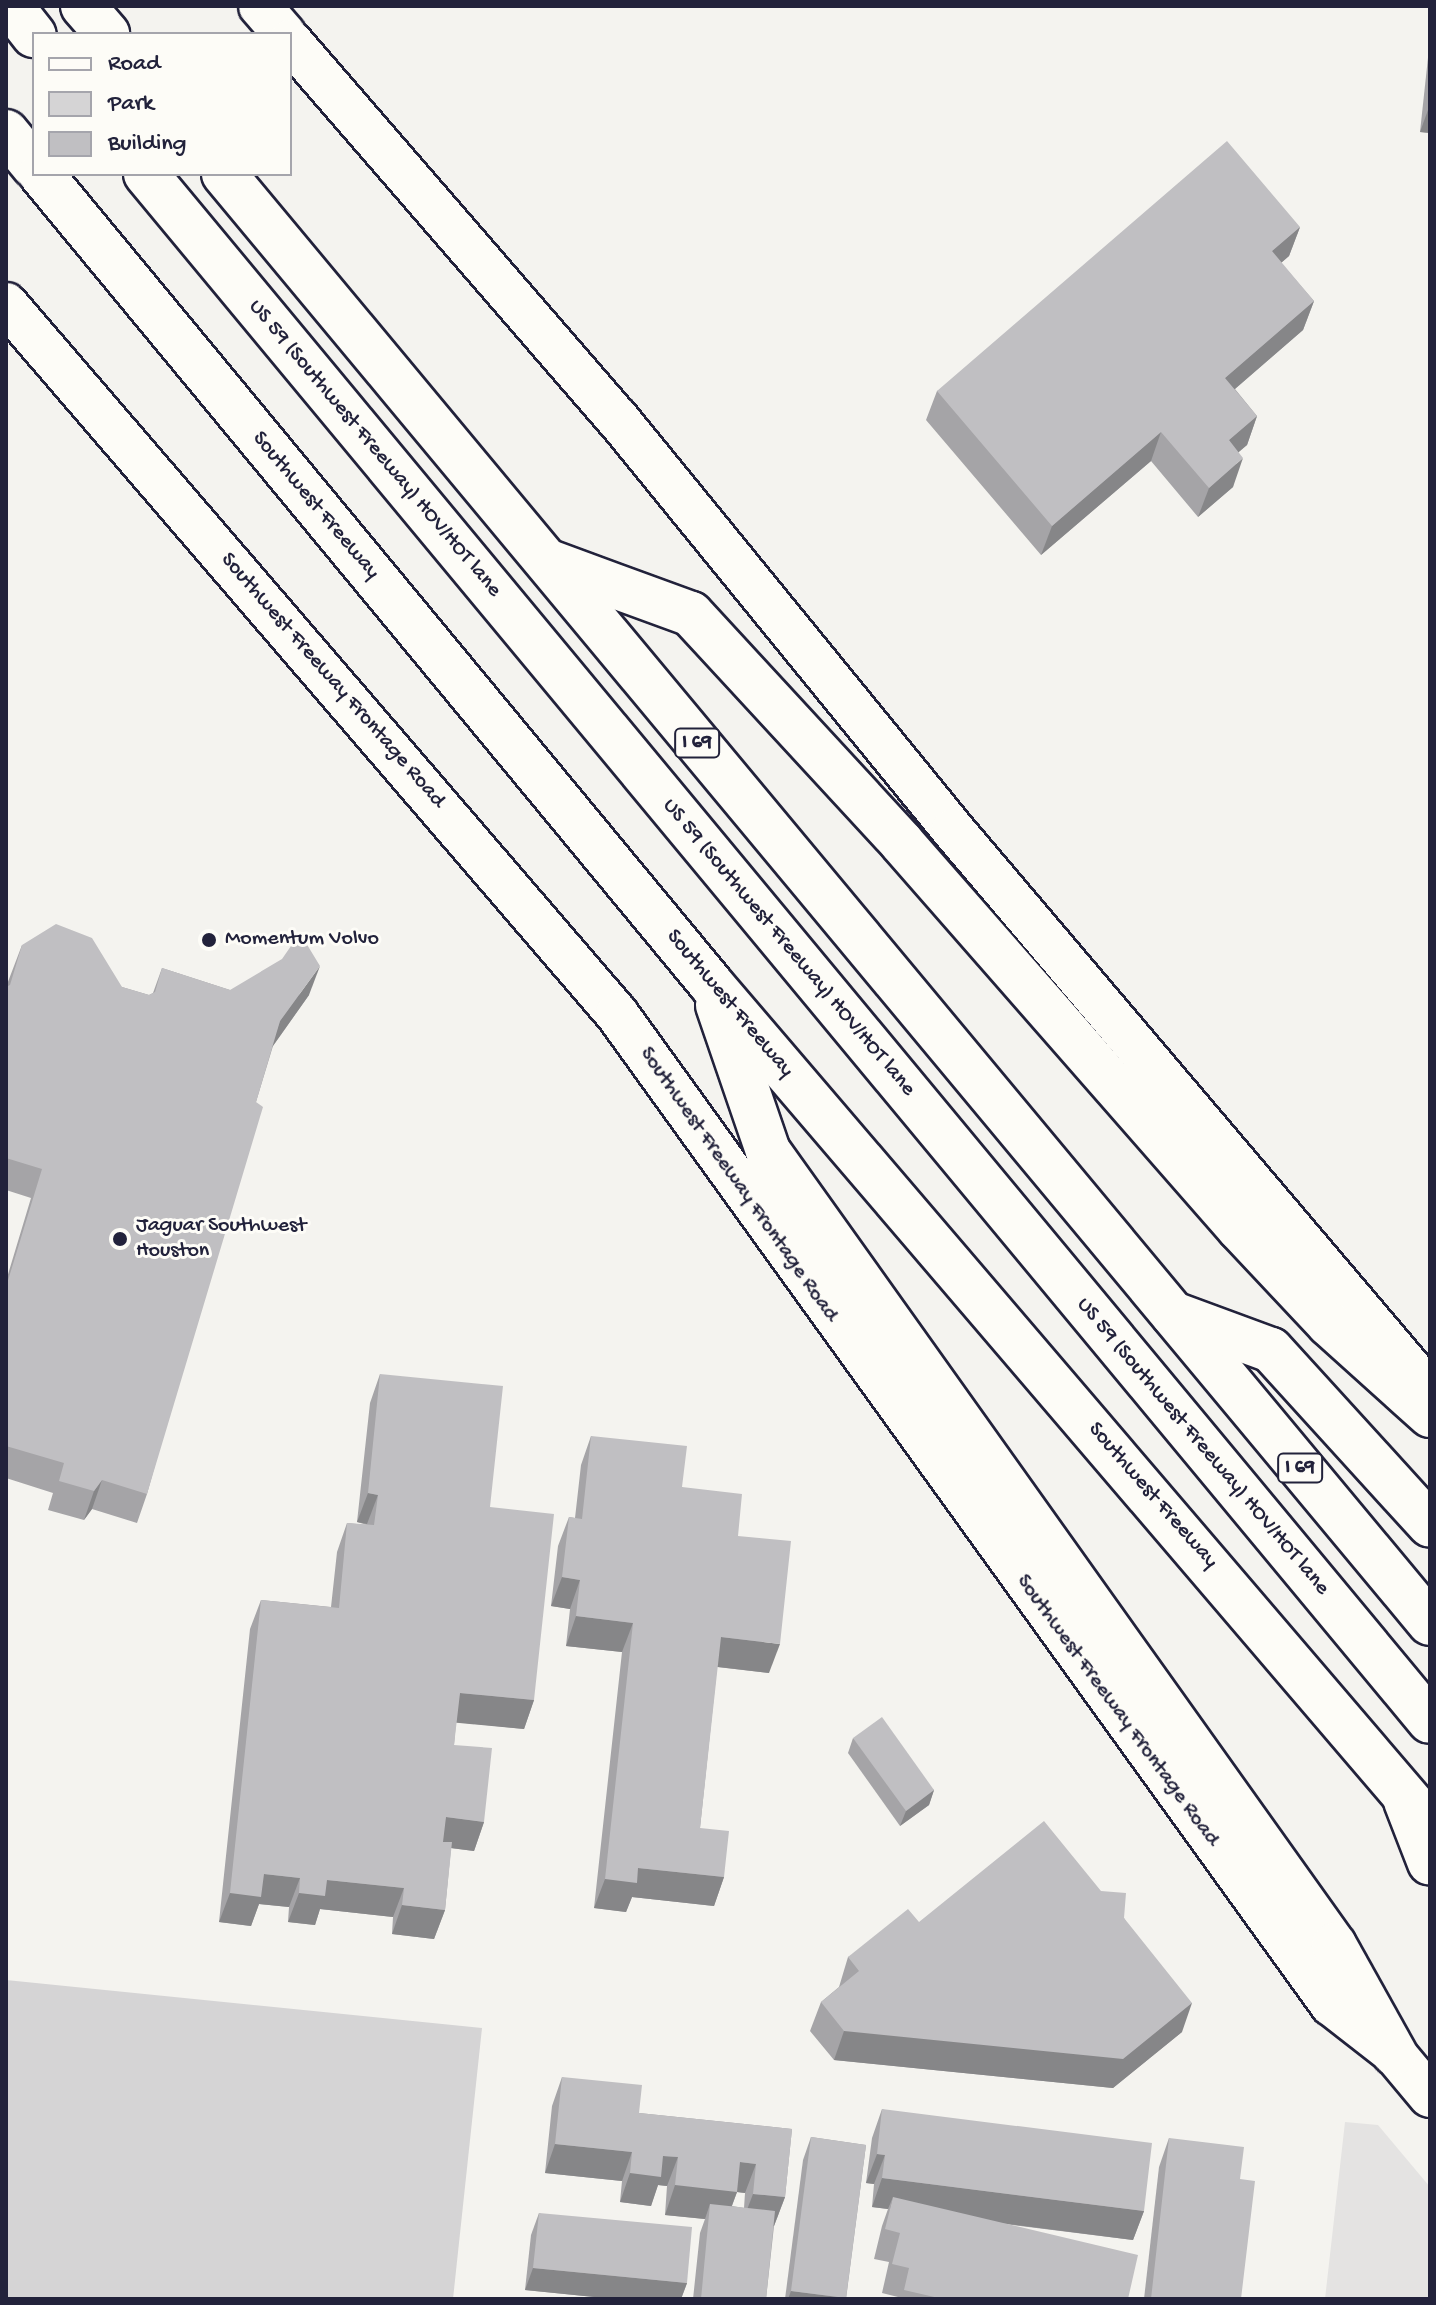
<!DOCTYPE html>
<html>
<head>
<meta charset="utf-8">
<style>
	body { margin:0 }
	#map { position:relative; width:1436px; height:2305px; overflow:hidden; background:#f4f3ef; font-family:"Gochi Hand",sans-serif }
	div>[style] { position:absolute }
	.built>* { inset:0; background:#e4e3e2 }
	.green>* { inset:0; background:#d5d4d5 }
	.roads { filter:drop-shadow(2px 0 #22223b) drop-shadow(-2px 0 #22223b) drop-shadow(0 2px #22223b) drop-shadow(0 -2px #22223b) }
	.secondary>* { height:42px; margin:-21px; padding:0 21px; transform-origin:21px; border-radius:21px; background:#fdfcf7 }
	.highway>* { height:44px; margin:-22px; padding:0 22px; transform-origin:22px; border-radius:22px; background:#fdfcf7 }
	.wall>* { inset:0; background:#a5a4a7 }
	.shaded-wall>* { inset:0; background:#868688 }
	.building>* { inset:0; background:#c0bfc2 }
	.dots>* { width:22px; height:22px; translate:-50% -50%; box-sizing:border-box; border:4px solid #fdfcf7; border-radius:50% }
	span { translate:-50% -50%; white-space:nowrap; text-align:center; line-height:1.15; -webkit-text-stroke:6px #fdfcf7; paint-order:stroke }
	.shield-label span { padding:2px 6px; background:#fdfcf7; border:2px solid; border-radius:6px; -webkit-text-stroke-width:0 }
	.shield-label { font-size:20px; color:#22223b; font-weight:700 }
	.street-label { font-size:22px; color:#22223b }
	.poi-label { font-size:22px; color:#22223b }
	.left { translate:0 -50%; text-align:left }
	.frame { position:absolute; inset:0; border:8px solid #22223b; pointer-events:none }
	.legend { position:absolute; left:32px; top:32px; width:260px; height:144px; box-sizing:border-box; background:#fdfcf7; border:2px solid #a5a5ac; margin:0; padding:10px 14px; list-style:none; font-size:24px; color:#22223b }
	.legend li { display:flex; align-items:center; gap:16px; height:40px }
	.legend b { width:40px; border:2px solid #a5a5ac }
</style>
</head>
<body>
<div id="map">
	<div class="built">
		<i style="clip-path:polygon(1345px 2122px,1378px 2125px,1430px 2187px,1430px 2299px,1325px 2299px)"></i>
	</div>
	<div class="green">
		<i style="clip-path:polygon(6px 1980px,482px 2028px,453px 2299px,6px 2299px)"></i>
	</div>
	<div class="roads">
		<div class="secondary">
			<i style="left:260px;top:6px;width:37px;rotate:49deg"></i>
			<i style="left:290px;top:41px;width:499px;rotate:49.1deg"></i>
			<i style="left:617px;top:418px;width:532px;rotate:50.8deg"></i>
			<i style="left:953px;top:830px;width:737px;rotate:49.68deg"></i>
			<i style="left:6px;top:304px;width:937px;rotate:49.29deg"></i>
			<i style="left:617px;top:1014px;width:1221px;rotate:54.2deg"></i>
			<i style="left:1331px;top:2004px;width:80px;rotate:37.9deg"></i>
			<i style="left:1394px;top:2053px;width:56px;rotate:50.1deg"></i>
		</div>
		<div class="highway">
			<i style="left:11px;top:6px;width:37px;rotate:52deg"></i>
			<i style="left:83px;top:6px;width:37px;rotate:49deg"></i>
			<i style="left:6px;top:132px;width:44px;rotate:50.5deg"></i>
			<i style="left:41px;top:174px;width:1051px;rotate:50.4deg"></i>
			<i style="left:711px;top:984px;width:1106px;rotate:49.47deg"></i>
			<i style="left:146px;top:174px;width:2010px;rotate:50.31deg"></i>
			<i style="left:224px;top:174px;width:1885px;rotate:50.23deg"></i>
			<i style="left:549px;top:562px;width:151px;rotate:20.1deg"></i>
			<i style="left:691px;top:614px;width:311px;rotate:47.3deg"></i>
			<i style="left:902px;top:843px;width:512px;rotate:48.8deg"></i>
			<i style="left:1239px;top:1228px;width:132px;rotate:46.8deg"></i>
			<i style="left:1329px;top:1324px;width:136px;rotate:42deg"></i>
			<i style="left:718px;top:1005px;width:154px;rotate:71.1deg"></i>
			<i style="left:768px;top:1151px;width:975px;rotate:54.52deg"></i>
			<i style="left:1334px;top:1945px;width:124px;rotate:60.9deg"></i>
			<i style="left:1173px;top:1314px;width:104px;rotate:20.2deg"></i>
			<i style="left:1271px;top:1350px;width:236px;rotate:47.7deg"></i>
			<i style="left:1406px;top:1801px;width:66px;rotate:68.8deg"></i>
		</div>
	</div>
	<div class="wall">
		<i style="clip-path:polygon(1430px 39px,1430px 133px,1420px 132px)"></i>
		<i style="clip-path:polygon(1300px 227px,1289px 256px,1281px 263px,1314px 301px,1303px 330px,1235px 389px,1257px 416px,1247px 445px,1238px 452px,1233px 487px,1198px 517px,1151px 461px,1041px 555px,926px 420px,937px 391px)"></i>
		<i style="clip-path:polygon(22px 945px,122px 987px,149px 995px,153px 993px,162px 968px,230px 990px,309px 995px,273px 1046px,256px 1102px,147px 1494px,137px 1523px,92px 1509px,84px 1520px,48px 1510px,53px 1493px,6px 1478px,6px 1281px,31px 1198px,6px 1190px,6px 987px)"></i>
		<i style="clip-path:polygon(380px 1374px,490px 1507px,534px 1700px,524px 1729px,456px 1722px,454px 1745px,484px 1822px,474px 1851px,451px 1848px,445px 1910px,434px 1939px,392px 1934px,393px 1917px,320px 1909px,315px 1925px,288px 1922px,289px 1907px,259px 1904px,251px 1926px,219px 1922px,250px 1629px,261px 1600px,331px 1607px,337px 1552px,347px 1523px,367px 1525px,357px 1522px,370px 1403px)"></i>
		<i style="clip-path:polygon(591px 1436px,682px 1487px,738px 1536px,769px 1673px,717px 1667px,700px 1828px,724px 1877px,714px 1906px,632px 1897px,626px 1912px,594px 1908px,622px 1652px,566px 1646px,570px 1609px,551px 1606px,558px 1546px,569px 1517px,575px 1518px,581px 1465px)"></i>
		<i style="clip-path:polygon(853px 1738px,934px 1790px,929px 1805px,900px 1826px,848px 1753px)"></i>
		<i style="clip-path:polygon(1124px 1918px,1182px 2032px,1113px 2088px,834px 2060px,810px 2031px,821px 2002px,839px 1987px,848px 1957px,919px 1922px)"></i>
		<i style="clip-path:polygon(evenodd,562px 2077px,639px 2113px,792px 2129px,785px 2197px,774px 2226px,766px 2299px,693px 2299px,700px 2233px,705px 2219px,665px 2215px,667px 2186px,658px 2185px,651px 2206px,620px 2202px,622px 2181px,545px 2173px,552px 2106px,562px 2077px,737px 2192px,745px 2193px,744px 2208px,732px 2206px,737px 2192px)"></i>
		<i style="clip-path:polygon(882px 2109px,1144px 2211px,1133px 2240px,1005px 2224px,1128px 2299px,898px 2299px,898px 2297px,882px 2293px,889px 2262px,874px 2259px,882px 2226px,888px 2209px,872px 2207px,874px 2184px,866px 2183px,872px 2138px)"></i>
		<i style="clip-path:polygon(811px 2137px,866px 2145px,846px 2299px,785px 2299px,803px 2160px)"></i>
		<i style="clip-path:polygon(1169px 2138px,1240px 2179px,1241px 2299px,1144px 2299px,1159px 2167px)"></i>
		<i style="clip-path:polygon(539px 2213px,687px 2283px,681px 2299px,614px 2299px,525px 2290px,531px 2235px)"></i>
	</div>
	<div class="shaded-wall">
		<i style="clip-path:polygon(1428px 110px,1430px 110px,1430px 133px,1420px 132px)"></i>
		<i style="clip-path:polygon(1300px 227px,1289px 256px,1261px 280px,1272px 251px)"></i>
		<i style="clip-path:polygon(1314px 301px,1303px 330px,1214px 407px,1225px 378px)"></i>
		<i style="clip-path:polygon(1257px 416px,1247px 445px,1218px 470px,1229px 440px)"></i>
		<i style="clip-path:polygon(1161px 432px,1151px 461px,1041px 555px,1052px 526px)"></i>
		<i style="clip-path:polygon(1243px 458px,1233px 487px,1198px 517px,1209px 488px)"></i>
		<i style="clip-path:polygon(320px 966px,309px 995px,270px 1050px,280px 1021px)"></i>
		<i style="clip-path:polygon(102px 1480px,92px 1509px,84px 1520px,94px 1491px)"></i>
		<i style="clip-path:polygon(368px 1493px,378px 1495px,367px 1524px,357px 1522px)"></i>
		<i style="clip-path:polygon(562px 1577px,580px 1580px,570px 1609px,551px 1606px)"></i>
		<i style="clip-path:polygon(576px 1616px,633px 1623px,622px 1652px,566px 1646px)"></i>
		<i style="clip-path:polygon(721px 1637px,780px 1644px,769px 1673px,710px 1666px)"></i>
		<i style="clip-path:polygon(460px 1693px,534px 1700px,524px 1729px,449px 1722px)"></i>
		<i style="clip-path:polygon(934px 1790px,929px 1805px,900px 1826px,906px 1811px)"></i>
		<i style="clip-path:polygon(446px 1817px,484px 1822px,474px 1851px,435px 1846px)"></i>
		<i style="clip-path:polygon(638px 1868px,724px 1877px,714px 1906px,632px 1897px,626px 1912px,594px 1908px,605px 1879px)"></i>
		<i style="clip-path:polygon(264px 1874px,300px 1878px,289px 1907px,259px 1904px,251px 1926px,219px 1922px,230px 1893px)"></i>
		<i style="clip-path:polygon(327px 1880px,404px 1888px,393px 1917px,320px 1909px,315px 1925px,288px 1922px,299px 1893px)"></i>
		<i style="clip-path:polygon(402px 1905px,445px 1910px,434px 1939px,392px 1934px)"></i>
		<i style="clip-path:polygon(1192px 2003px,1182px 2032px,1113px 2088px,834px 2060px,844px 2031px)"></i>
		<i style="clip-path:polygon(555px 2144px,632px 2152px,622px 2181px,545px 2173px)"></i>
		<i style="clip-path:polygon(877px 2154px,885px 2155px,874px 2184px,866px 2183px)"></i>
		<i style="clip-path:polygon(663px 2156px,678px 2157px,667px 2186px,658px 2185px,651px 2206px,620px 2202px,630px 2173px)"></i>
		<i style="clip-path:polygon(740px 2162px,756px 2164px,745px 2193px,737px 2192px,726px 2221px,710px 2204px,705px 2219px,665px 2215px,675px 2185px)"></i>
		<i style="clip-path:polygon(882px 2178px,1144px 2211px,1133px 2240px,890px 2209px,893px 2197px,888px 2209px,872px 2207px)"></i>
		<i style="clip-path:polygon(753px 2194px,785px 2197px,774px 2226px,742px 2223px)"></i>
		<i style="clip-path:polygon(533px 2268px,687px 2283px,681px 2299px,614px 2299px,525px 2290px)"></i>
		<i style="clip-path:polygon(791px 2291px,846px 2298px,788px 2299px)"></i>
	</div>
	<div class="building">
		<i style="clip-path:polygon(1430px 90px,1430px 110px,1428px 110px)"></i>
		<i style="clip-path:polygon(1227px 141px,1300px 227px,1272px 251px,1314px 301px,1225px 378px,1257px 416px,1229px 440px,1243px 458px,1209px 488px,1161px 432px,1052px 526px,937px 391px)"></i>
		<i style="clip-path:polygon(56px 924px,92px 938px,122px 987px,149px 995px,155px 992px,162px 968px,230px 990px,282px 959px,300px 933px,320px 966px,280px 1021px,256px 1102px,263px 1107px,147px 1494px,102px 1480px,94px 1491px,59px 1481px,64px 1463px,6px 1446px,6px 1287px,42px 1169px,6px 1158px,6px 1050px,8px 1048px,6px 1044px,6px 987px,10px 985px,22px 945px)"></i>
		<i style="clip-path:polygon(380px 1374px,503px 1386px,490px 1507px,554px 1514px,534px 1700px,460px 1693px,454px 1745px,492px 1748px,484px 1822px,446px 1817px,443px 1842px,452px 1842px,445px 1910px,402px 1905px,404px 1888px,327px 1880px,325px 1896px,299px 1893px,300px 1878px,264px 1874px,261px 1897px,230px 1893px,261px 1600px,339px 1608px,347px 1523px,374px 1525px,378px 1495px,368px 1493px)"></i>
		<i style="clip-path:polygon(591px 1436px,687px 1446px,682px 1487px,742px 1494px,738px 1536px,791px 1541px,780px 1644px,721px 1637px,700px 1828px,729px 1831px,724px 1877px,638px 1868px,637px 1883px,605px 1879px,633px 1623px,576px 1616px,580px 1580px,562px 1577px,569px 1517px,582px 1519px)"></i>
		<i style="clip-path:polygon(882px 1717px,934px 1790px,906px 1811px,853px 1738px)"></i>
		<i style="clip-path:polygon(1044px 1821px,1101px 1891px,1126px 1893px,1124px 1918px,1192px 2003px,1123px 2059px,844px 2031px,821px 2002px,859px 1971px,848px 1957px,908px 1909px,919px 1922px)"></i>
		<i style="clip-path:polygon(562px 2077px,642px 2085px,639px 2113px,792px 2129px,785px 2197px,753px 2194px,756px 2164px,740px 2162px,737px 2192px,675px 2185px,678px 2157px,663px 2156px,661px 2177px,630px 2173px,632px 2152px,555px 2144px)"></i>
		<i style="clip-path:polygon(882px 2109px,1152px 2143px,1144px 2211px,882px 2178px,885px 2155px,877px 2154px)"></i>
		<i style="clip-path:polygon(811px 2137px,866px 2145px,846px 2298px,791px 2291px)"></i>
		<i style="clip-path:polygon(1169px 2138px,1244px 2147px,1240px 2179px,1255px 2181px,1241px 2299px,1151px 2299px)"></i>
		<i style="clip-path:polygon(893px 2197px,1138px 2255px,1128px 2299px,943px 2299px,904px 2290px,909px 2268px,892px 2264px,900px 2233px,885px 2229px)"></i>
		<i style="clip-path:polygon(710px 2204px,775px 2211px,766px 2299px,701px 2299px)"></i>
		<i style="clip-path:polygon(539px 2213px,692px 2227px,687px 2283px,533px 2268px)"></i>
	</div>
	<div class="dots">
		<i style="left:209px;top:940px;background:#22223b"></i>
		<i style="left:120px;top:1239px;background:#22223b"></i>
	</div>
	<div class="shield-label">
		<span style="left:697px;top:743px">I 69</span>
		<span style="left:1300px;top:1468px">I 69</span>
	</div>
	<div class="street-label">
		<span style="left:374px;top:449px;rotate:50deg">US 59 (Southwest Freeway) HOV/HOT lane</span>
		<span style="left:315px;top:506px;rotate:50deg">Southwest Freeway</span>
		<span style="left:332px;top:681px;rotate:49deg">Southwest Freeway Frontage Road</span>
		<span style="left:788px;top:948px;rotate:50deg">US 59 (Southwest Freeway) HOV/HOT lane</span>
		<span style="left:729px;top:1004px;rotate:50deg">Southwest Freeway</span>
		<span style="left:738px;top:1185px;rotate:55deg">Southwest Freeway Frontage Road</span>
		<span style="left:1202px;top:1447px;rotate:50deg">US 59 (Southwest Freeway) HOV/HOT lane</span>
		<span style="left:1152px;top:1496px;rotate:49deg">Southwest Freeway</span>
		<span style="left:1117px;top:1711px;rotate:54deg">Southwest Freeway Frontage Road</span>
	</div>
	<div class="poi-label">
		<span class="left" style="left:225px;top:940px">Momentum Volvo</span>
		<span class="left" style="left:136px;top:1239px">Jaguar Southwest<br>Houston</span>
	</div>
	<div class="frame"></div>
	<ul class="legend">
	<li><b style="height:10px;background:#fdfcf7"></b>Road</li>
	<li><b style="height:22px;background:#d5d4d5"></b>Park</li>
	<li><b style="height:22px;background:#c0bfc2"></b>Building</li>
	</ul>
</div>
</body>
</html>
